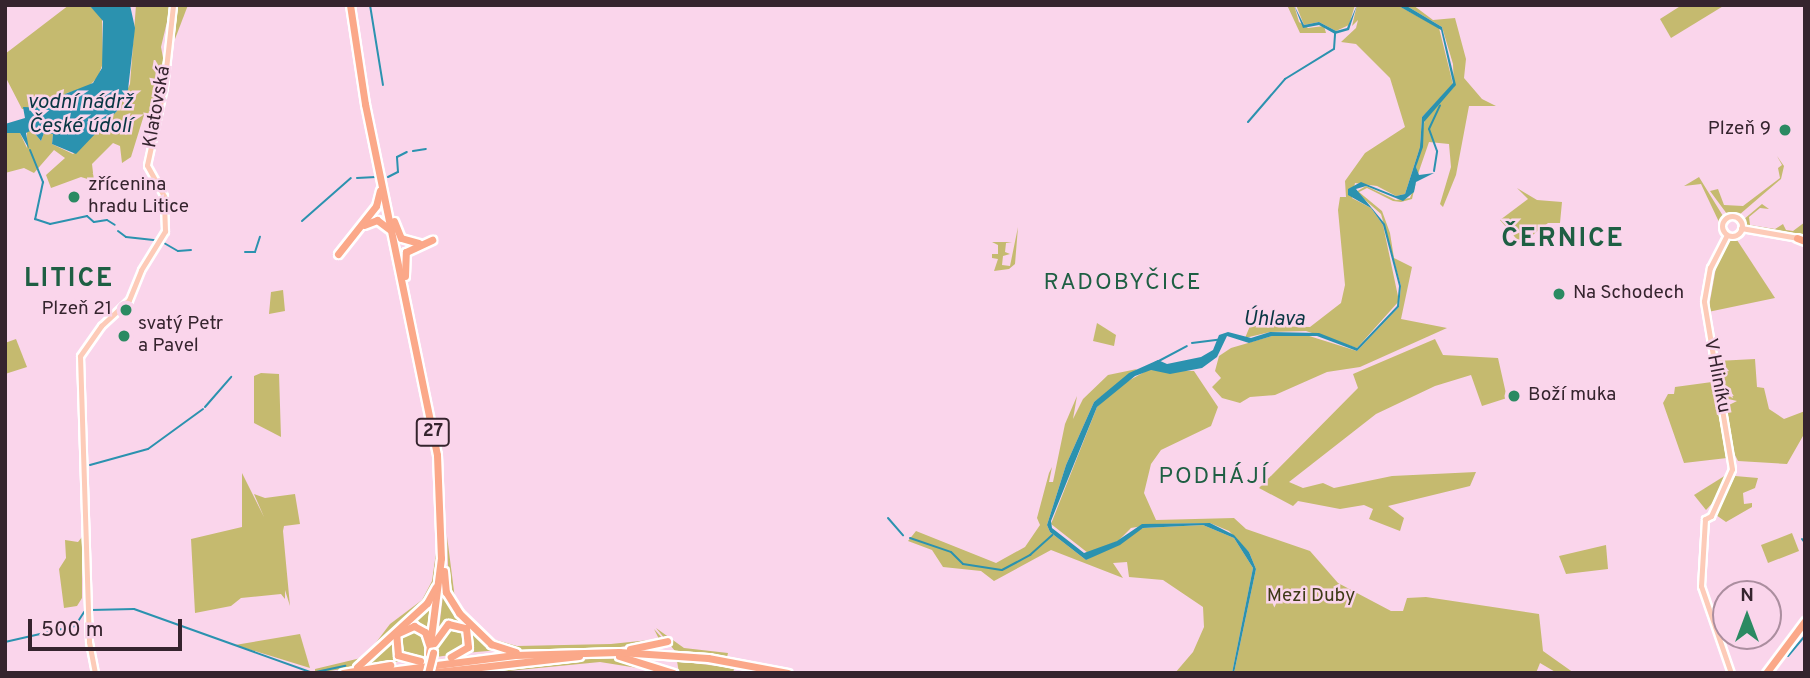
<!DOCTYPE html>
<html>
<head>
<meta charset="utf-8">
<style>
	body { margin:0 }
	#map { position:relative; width:1810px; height:678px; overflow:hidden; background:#fad5eb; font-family:Overpass,sans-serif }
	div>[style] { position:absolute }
	.green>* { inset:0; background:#c5ba6f }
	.water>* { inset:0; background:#2b92af }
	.stream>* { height:2px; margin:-1px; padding:0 1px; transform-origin:1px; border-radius:1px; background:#2b92af }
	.roads { filter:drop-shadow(2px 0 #fff) drop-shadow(-2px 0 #fff) drop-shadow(0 2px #fff) drop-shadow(0 -2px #fff) }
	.major>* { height:5px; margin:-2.5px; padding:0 2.5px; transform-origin:2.5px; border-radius:2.5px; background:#fdcbb8 }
	.major>.ring { margin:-2.5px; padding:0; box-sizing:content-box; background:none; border:5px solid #fdcbb8; border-radius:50% }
	.highway>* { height:7px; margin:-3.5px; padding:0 3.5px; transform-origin:3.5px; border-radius:3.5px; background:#fba889 }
	.bridges { filter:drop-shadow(2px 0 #fff) drop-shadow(-2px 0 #fff) drop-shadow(0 2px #fff) drop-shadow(0 -2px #fff) }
	.highway-bridge>* { height:7px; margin:-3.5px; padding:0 3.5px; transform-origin:3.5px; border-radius:3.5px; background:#fba889 }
	.dots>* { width:19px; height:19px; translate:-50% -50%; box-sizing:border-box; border:4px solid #fad5eb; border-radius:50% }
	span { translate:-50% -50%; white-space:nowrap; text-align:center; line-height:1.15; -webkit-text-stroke:5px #fad5eb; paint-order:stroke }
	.shield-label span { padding:2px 5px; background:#fad5eb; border:2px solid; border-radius:5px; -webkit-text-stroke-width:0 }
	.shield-label { font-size:18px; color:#35242e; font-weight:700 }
	.street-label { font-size:19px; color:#35242e }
	.poi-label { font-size:19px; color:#35242e }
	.right { translate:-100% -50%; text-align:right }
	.left { translate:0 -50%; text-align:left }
	.park-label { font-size:19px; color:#3e3a17 }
	.water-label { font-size:21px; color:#083643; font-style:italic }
	.quarter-label { font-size:23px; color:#1e5f43; letter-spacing:2px }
	.district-label { font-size:26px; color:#1e5f43; font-weight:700; letter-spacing:2px }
	.frame { position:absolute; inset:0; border:7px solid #35242e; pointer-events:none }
	.north { position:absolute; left:1712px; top:580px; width:70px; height:70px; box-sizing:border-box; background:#fad5eb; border:2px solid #ab8e9f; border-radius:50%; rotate:0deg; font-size:19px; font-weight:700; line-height:28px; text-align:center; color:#35242e }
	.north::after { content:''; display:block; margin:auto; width:24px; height:32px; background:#2b8a62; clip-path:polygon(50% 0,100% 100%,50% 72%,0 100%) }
	.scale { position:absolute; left:28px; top:619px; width:154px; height:32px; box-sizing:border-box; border:4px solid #35242e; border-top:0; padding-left:9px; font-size:21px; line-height:24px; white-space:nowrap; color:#35242e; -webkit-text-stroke:5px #fad5eb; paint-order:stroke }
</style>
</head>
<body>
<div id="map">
	<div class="green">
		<i style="clip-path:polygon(69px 5px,89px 5px,102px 18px,103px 63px,98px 77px,88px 87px,67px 93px,50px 110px,22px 109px,5px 76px,5px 54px)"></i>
		<i style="clip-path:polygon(136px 5px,171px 5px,161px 47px,164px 63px,156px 114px,144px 115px,131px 157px,122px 163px,120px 146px,113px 143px,92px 164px,94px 181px,81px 177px,51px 188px,46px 175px,65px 158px,54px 150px,34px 173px,24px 168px,5px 173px,5px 133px,20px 133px,27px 148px,27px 131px,32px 130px,41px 141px,44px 133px,53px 134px,52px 144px,73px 154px,117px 111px,130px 84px)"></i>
		<i style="clip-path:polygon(175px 5px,188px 5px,175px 39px,170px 35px)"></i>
		<i style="clip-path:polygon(1287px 5px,1294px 5px,1299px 22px,1308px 28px,1324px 26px,1326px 33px,1300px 33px)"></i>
		<i style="clip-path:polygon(1296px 5px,1355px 5px,1349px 25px,1336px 31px,1319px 22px,1304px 25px)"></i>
		<i style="clip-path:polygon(1357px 5px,1397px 5px,1439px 28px,1453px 84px,1422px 117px,1420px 147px,1405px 194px,1396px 196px,1377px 186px,1355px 183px,1352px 198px,1371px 208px,1383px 225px,1399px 301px,1357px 348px,1306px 331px,1270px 332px,1245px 338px,1250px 326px,1310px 327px,1341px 303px,1345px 285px,1338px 210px,1340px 197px,1346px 197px,1345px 181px,1365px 153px,1405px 127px,1390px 78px,1356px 44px,1341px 42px,1356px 28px,1358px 20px,1352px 26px)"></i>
		<i style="clip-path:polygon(1405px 5px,1413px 5px,1433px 20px,1455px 18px,1466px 59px,1464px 78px,1482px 99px,1496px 106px,1469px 106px,1456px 175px,1443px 207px,1440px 204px,1451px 167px,1449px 144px,1429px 142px,1418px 174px,1416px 167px,1425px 118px,1454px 87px,1453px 64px,1442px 27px)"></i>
		<i style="clip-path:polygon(1682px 5px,1725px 5px,1671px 38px,1660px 19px)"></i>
		<i style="clip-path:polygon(1777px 156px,1784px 166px,1781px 179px,1739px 215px,1727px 214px,1710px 191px,1718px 189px,1724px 205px,1743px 206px,1780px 178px,1778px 168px,1782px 165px)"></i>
		<i style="clip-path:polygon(1699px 177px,1723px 216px,1719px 222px,1701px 184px,1684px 186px)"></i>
		<i style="clip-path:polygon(1416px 182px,1412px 199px,1401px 202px,1393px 201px,1367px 188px,1359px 192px,1382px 211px,1390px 233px,1394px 258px,1412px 267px,1401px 319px,1447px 328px,1360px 367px,1327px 372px,1275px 395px,1250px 397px,1240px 403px,1222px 398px,1212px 387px,1221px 378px,1215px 371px,1219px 356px,1231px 348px,1272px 336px,1306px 335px,1357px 351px,1399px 307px,1401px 286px,1381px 214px,1356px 192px,1366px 186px,1396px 200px,1410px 198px)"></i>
		<i style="clip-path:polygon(1517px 188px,1537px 200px,1562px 202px,1560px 223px,1548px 223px,1521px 244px,1500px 220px,1528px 199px)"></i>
		<i style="clip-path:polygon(1762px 204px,1769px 209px,1760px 208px,1749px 217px,1750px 225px,1775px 229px,1783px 224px,1786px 230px,1793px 231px,1805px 222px,1805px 235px,1745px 226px,1743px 220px)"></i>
		<i style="clip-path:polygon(1018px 227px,1015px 264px,1009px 269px,994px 271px,998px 259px,992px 258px,992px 254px,998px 254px,998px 245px,992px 242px,1012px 242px,1006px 243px,1005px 252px,1010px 254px,1003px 256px,1002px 265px,1010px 266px)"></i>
		<i style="clip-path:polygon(1737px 240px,1775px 298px,1708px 312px,1717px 262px,1729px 241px)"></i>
		<i style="clip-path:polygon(283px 290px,285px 311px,269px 314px,271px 292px)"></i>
		<i style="clip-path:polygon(1097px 323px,1116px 335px,1114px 346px,1093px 341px)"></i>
		<i style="clip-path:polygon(16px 339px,27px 367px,5px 374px,5px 343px)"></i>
		<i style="clip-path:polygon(1435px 339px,1443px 355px,1498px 358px,1507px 398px,1482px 406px,1471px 375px,1435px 386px,1376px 414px,1289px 482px,1303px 488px,1323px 483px,1334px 488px,1392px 476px,1476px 472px,1470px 486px,1388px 506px,1404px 518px,1400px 531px,1369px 519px,1373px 509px,1364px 505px,1340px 509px,1298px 501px,1293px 506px,1259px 488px,1358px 388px,1353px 374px)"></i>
		<i style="clip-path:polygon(1755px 359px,1757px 387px,1764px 388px,1769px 409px,1784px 419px,1805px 411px,1803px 436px,1787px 464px,1738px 461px,1734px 453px,1725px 407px,1737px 401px,1724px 398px,1717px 361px)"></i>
		<i style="clip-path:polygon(1137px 369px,1094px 402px,1066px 465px,1047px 525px,1050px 532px,1086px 560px,1143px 528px,1203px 525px,1234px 538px,1253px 568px,1232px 673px,1175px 673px,1193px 652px,1204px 627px,1203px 607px,1163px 580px,1129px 577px,1127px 562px,1113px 563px,1123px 578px,1051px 550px,994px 581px,981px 571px,943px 567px,932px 550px,908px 541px,916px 531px,996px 563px,1025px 547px,1040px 525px,1037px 518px,1049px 473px,1052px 467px,1049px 482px,1053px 482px,1065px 424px,1077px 396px,1073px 419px,1083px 399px,1108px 375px)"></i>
		<i style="clip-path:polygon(1148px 370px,1194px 371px,1218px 407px,1211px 426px,1161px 450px,1151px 464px,1144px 493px,1156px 520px,1234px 518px,1246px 529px,1310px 551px,1338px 583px,1391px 611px,1403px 611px,1407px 598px,1426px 597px,1539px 614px,1543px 651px,1574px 673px,1557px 673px,1540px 663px,1536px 673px,1234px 673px,1256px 569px,1249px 552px,1229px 531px,1210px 523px,1154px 524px,1131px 528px,1118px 541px,1088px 553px,1051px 524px,1097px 407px,1119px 386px)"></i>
		<i style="clip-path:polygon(261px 373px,279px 374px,281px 437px,254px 423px,254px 376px)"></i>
		<i style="clip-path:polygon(1712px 382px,1727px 458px,1684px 463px,1663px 403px,1668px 394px,1674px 394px,1675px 387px)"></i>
		<i style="clip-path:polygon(242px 473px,264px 517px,254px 494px,265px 498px,295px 494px,300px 524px,284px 526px,283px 531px,290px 606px,285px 590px,285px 599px,281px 594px,241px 598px,231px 606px,195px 613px,191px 539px,242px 527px)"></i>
		<i style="clip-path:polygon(1726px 475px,1719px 496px,1706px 510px,1694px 495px)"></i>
		<i style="clip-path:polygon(1735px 476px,1758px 478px,1755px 488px,1743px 493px,1744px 504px,1752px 503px,1752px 507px,1726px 522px,1716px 515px)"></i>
		<i style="clip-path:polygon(1792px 533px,1799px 551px,1768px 563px,1761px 545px)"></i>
		<i style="clip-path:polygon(447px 536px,455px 599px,479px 631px,493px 639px,517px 646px,611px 644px,659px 639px,654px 629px,663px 639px,615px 648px,520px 650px,495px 645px,478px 632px,449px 596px)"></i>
		<i style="clip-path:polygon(82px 537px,82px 598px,77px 606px,64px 608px,59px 569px,66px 558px,65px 540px,78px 542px)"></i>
		<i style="clip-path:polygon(438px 539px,434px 588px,420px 607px,356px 667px,315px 673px,315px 669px,365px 657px,390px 624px,422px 600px,432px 581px)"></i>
		<i style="clip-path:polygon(1606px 545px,1608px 569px,1566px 574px,1559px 556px)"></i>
		<i style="clip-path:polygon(444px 587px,446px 595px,500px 650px,464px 653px,472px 636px,461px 621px,447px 622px,439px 629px)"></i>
		<i style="clip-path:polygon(435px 594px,430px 639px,421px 626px,410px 623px,391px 642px,404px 661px,363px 666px)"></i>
		<i style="clip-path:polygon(461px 625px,469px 639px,457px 654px,436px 657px,445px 627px)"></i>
		<i style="clip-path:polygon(410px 626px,426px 636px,424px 658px,402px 656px,395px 636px)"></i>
		<i style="clip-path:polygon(656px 628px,684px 648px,728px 653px,727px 657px,675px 651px)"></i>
		<i style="clip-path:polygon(300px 634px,310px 668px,235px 645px)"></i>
		<i style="clip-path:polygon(602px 658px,621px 659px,669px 673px,600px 662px,489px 673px,501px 667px)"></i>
		<i style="clip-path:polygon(677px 661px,725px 667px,734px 669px,733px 673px,679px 673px)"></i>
	</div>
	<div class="water">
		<i style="clip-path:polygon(89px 5px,130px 5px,135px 28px,128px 90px,117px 111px,76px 154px,52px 144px,53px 134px,44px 133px,41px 141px,32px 130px,26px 133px,29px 149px,20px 133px,5px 133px,5px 124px,25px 118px,23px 107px,54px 108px,65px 94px,93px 83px,102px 68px,103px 21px)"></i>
		<i style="clip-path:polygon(1294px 5px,1304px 25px,1319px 22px,1336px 31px,1347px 28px,1357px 5px,1349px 30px,1335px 34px,1319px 25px,1303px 28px)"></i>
		<i style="clip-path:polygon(1397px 5px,1405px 5px,1442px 27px,1456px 85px,1424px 122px,1423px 147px,1416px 167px,1419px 175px,1434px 173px,1416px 182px,1414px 192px,1403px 201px,1366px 186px,1356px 189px,1385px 224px,1401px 286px,1399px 307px,1357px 351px,1317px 336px,1272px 336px,1249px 343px,1227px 336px,1217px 357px,1202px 368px,1170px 374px,1151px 370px,1135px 376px,1097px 407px,1051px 521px,1052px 528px,1084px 553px,1117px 541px,1142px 524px,1210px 523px,1234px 535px,1249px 552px,1256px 569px,1234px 673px,1232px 673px,1253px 568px,1234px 538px,1203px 525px,1143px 528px,1120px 545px,1086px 560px,1050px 532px,1047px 525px,1066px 465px,1094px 402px,1129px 373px,1158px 360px,1167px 364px,1201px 357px,1213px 350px,1219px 335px,1228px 332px,1251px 338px,1270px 332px,1319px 333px,1357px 348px,1397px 306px,1399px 286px,1383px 225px,1371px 208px,1348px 195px,1348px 189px,1361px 182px,1396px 196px,1405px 194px,1420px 147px,1422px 117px,1453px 83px,1441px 30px)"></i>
	</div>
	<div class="stream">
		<i style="left:370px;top:5px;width:81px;rotate:80.8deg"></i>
		<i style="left:1248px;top:122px;width:57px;rotate:-49.3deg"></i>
		<i style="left:1285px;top:79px;width:57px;rotate:-31.5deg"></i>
		<i style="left:1334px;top:49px;width:16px;rotate:-86deg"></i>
		<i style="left:30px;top:150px;width:35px;rotate:68deg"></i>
		<i style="left:43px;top:182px;width:38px;rotate:102deg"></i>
		<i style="left:35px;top:219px;width:16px;rotate:18deg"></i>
		<i style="left:50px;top:224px;width:38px;rotate:-12deg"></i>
		<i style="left:87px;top:216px;width:9px;rotate:41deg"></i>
		<i style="left:94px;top:222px;width:13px;rotate:-9deg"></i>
		<i style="left:107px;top:220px;width:9px;rotate:32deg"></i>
		<i style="left:413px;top:151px;width:13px;rotate:-9deg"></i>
		<i style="left:1434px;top:171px;width:20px;rotate:-81deg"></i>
		<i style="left:1437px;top:151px;width:23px;rotate:-110deg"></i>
		<i style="left:1429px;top:129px;width:26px;rotate:-65deg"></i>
		<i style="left:388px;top:177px;width:11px;rotate:-27deg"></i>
		<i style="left:398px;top:172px;width:15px;rotate:-94deg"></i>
		<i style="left:397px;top:157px;width:11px;rotate:-27deg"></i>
		<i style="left:357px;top:178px;width:19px;rotate:-3deg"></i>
		<i style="left:302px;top:221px;width:65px;rotate:-41.3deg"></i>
		<i style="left:118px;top:231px;width:10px;rotate:37deg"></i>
		<i style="left:126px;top:237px;width:30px;rotate:6deg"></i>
		<i style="left:164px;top:243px;width:16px;rotate:30deg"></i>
		<i style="left:178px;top:251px;width:13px;rotate:-4deg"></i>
		<i style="left:245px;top:252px;width:10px"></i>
		<i style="left:255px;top:252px;width:16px;rotate:-72deg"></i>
		<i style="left:1192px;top:343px;width:26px;rotate:-7deg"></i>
		<i style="left:1155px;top:363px;width:36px;rotate:-28deg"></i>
		<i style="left:205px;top:407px;width:40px;rotate:-49deg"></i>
		<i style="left:90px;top:465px;width:60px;rotate:-15.4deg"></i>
		<i style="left:148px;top:449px;width:68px;rotate:-36deg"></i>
		<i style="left:888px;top:518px;width:23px;rotate:49deg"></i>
		<i style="left:910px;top:538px;width:43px;rotate:18.9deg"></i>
		<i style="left:951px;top:552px;width:17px;rotate:45deg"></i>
		<i style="left:963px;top:564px;width:39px;rotate:9deg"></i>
		<i style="left:1002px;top:570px;width:32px;rotate:-28deg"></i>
		<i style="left:1030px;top:555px;width:30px;rotate:-42deg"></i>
		<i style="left:1802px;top:539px;width:5px;rotate:53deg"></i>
		<i style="left:91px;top:610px;width:43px;rotate:-1.3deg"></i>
		<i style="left:134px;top:609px;width:190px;rotate:19.7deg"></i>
		<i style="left:5px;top:642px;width:72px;rotate:-12.9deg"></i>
		<i style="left:75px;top:626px;width:17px;rotate:-57deg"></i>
		<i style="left:1788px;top:656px;width:26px;rotate:-50deg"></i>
		<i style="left:316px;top:672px;width:30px;rotate:-12deg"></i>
	</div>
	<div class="roads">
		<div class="major">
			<i class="ring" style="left:1722px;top:216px;width:15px;height:15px"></i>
			<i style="left:1741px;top:228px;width:58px;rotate:10deg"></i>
			<i style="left:1711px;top:516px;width:51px;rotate:-65.9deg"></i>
			<i style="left:1732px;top:469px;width:170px;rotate:-99.5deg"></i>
			<i style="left:1704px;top:301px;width:34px;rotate:-80deg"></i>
			<i style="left:1710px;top:268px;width:37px;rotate:-63deg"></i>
			<i style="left:1711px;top:516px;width:7px;rotate:153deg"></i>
			<i style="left:1705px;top:519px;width:67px;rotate:93.4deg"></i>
			<i style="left:1701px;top:586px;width:92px;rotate:71deg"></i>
			<i style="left:95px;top:673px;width:32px;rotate:-101deg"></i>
			<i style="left:89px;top:642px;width:286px;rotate:-91.8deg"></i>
			<i style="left:80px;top:356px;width:37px;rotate:-55deg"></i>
			<i style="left:101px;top:326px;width:38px;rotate:-43deg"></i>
			<i style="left:129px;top:300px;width:32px;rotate:-68deg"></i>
			<i style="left:141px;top:270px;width:46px;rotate:-58.4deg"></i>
			<i style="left:165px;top:231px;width:35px;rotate:-92deg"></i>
			<i style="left:164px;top:196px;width:35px;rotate:-119deg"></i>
			<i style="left:147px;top:165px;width:80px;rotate:-77.7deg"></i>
			<i style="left:164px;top:87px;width:82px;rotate:-83.7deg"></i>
		</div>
		<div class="highway">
			<i style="left:350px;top:5px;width:100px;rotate:81.4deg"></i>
			<i style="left:365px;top:104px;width:358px;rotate:78.4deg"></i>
			<i style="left:437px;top:455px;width:103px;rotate:87.8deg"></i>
			<i style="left:441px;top:558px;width:96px;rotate:97.2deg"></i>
			<i style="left:394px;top:221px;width:18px;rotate:68deg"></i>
			<i style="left:401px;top:238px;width:18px;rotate:16deg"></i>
			<i style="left:364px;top:225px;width:14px;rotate:-21deg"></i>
			<i style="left:377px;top:220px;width:15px;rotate:37deg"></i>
			<i style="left:1797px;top:238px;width:9px;rotate:21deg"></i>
			<i style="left:338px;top:254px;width:61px;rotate:-51.6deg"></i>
			<i style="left:376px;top:206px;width:16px;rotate:-76deg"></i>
			<i style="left:405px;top:276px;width:24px;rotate:-88deg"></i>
			<i style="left:406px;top:252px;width:29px;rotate:-25deg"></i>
			<i style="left:444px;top:571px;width:21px;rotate:85deg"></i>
			<i style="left:446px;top:592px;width:25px;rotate:58deg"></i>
			<i style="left:459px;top:613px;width:45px;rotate:44.1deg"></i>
			<i style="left:491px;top:644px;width:26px;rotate:18deg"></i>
			<i style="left:434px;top:643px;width:24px;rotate:-54deg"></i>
			<i style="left:448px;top:624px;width:18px;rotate:13deg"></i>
			<i style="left:466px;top:628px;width:19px;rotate:84deg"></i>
			<i style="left:468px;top:647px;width:20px;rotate:150deg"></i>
			<i style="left:630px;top:649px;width:38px;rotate:-12deg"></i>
			<i style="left:619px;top:656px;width:57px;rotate:17.5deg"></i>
			<i style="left:420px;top:661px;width:23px;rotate:-165deg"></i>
			<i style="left:398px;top:655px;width:21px;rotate:-95deg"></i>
			<i style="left:396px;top:634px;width:20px;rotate:-24deg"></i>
			<i style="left:414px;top:626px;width:13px;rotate:29deg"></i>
			<i style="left:425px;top:632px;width:13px;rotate:72deg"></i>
			<i style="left:357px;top:667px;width:95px;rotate:-42.4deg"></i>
			<i style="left:427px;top:603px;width:18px;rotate:-61deg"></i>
			<i style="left:343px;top:673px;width:48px;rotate:-9.7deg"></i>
			<i style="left:374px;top:673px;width:142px;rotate:-7.3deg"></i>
			<i style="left:515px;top:655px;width:104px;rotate:-1.7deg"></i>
			<i style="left:619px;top:652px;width:89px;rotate:3.9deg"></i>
			<i style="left:708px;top:658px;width:81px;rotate:10.6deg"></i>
			<i style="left:427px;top:673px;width:153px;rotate:-6.4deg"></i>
			<i style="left:1766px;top:673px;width:65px;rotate:-53.1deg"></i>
		</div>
	</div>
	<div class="bridges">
		<div class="highway-bridge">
			<i style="left:428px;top:673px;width:21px;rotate:-76deg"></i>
		</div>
	</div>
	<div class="dots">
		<i style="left:1785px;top:130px;background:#2b8a62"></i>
		<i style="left:74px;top:197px;background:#2b8a62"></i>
		<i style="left:1559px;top:294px;background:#2b8a62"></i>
		<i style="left:126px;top:310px;background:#2b8a62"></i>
		<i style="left:124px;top:336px;background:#2b8a62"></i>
		<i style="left:1514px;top:396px;background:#2b8a62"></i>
	</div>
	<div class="shield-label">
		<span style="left:433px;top:432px">27</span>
	</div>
	<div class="street-label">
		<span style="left:158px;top:107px;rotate:-80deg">Klatovská</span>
		<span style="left:1716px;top:376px;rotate:79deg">V Hliníku</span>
	</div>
	<div class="poi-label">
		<span class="right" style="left:1771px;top:130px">Plzeň 9</span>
		<span class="left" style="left:88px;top:197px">zřícenina<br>hradu Litice</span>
		<span class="left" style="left:1573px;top:294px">Na Schodech</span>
		<span class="right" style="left:112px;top:310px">Plzeň 21</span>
		<span class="left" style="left:138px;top:336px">svatý Petr<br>a Pavel</span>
		<span class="left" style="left:1528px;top:396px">Boží muka</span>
	</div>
	<div class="park-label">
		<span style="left:1311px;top:597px">Mezi Duby</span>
	</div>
	<div class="water-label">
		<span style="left:80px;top:115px">vodní nádrž<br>České údolí</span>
		<span style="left:1274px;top:320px">Úhlava</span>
	</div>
	<div class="quarter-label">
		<span style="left:1123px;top:284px">RADOBYČICE</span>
		<span style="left:1214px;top:478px">PODHÁJÍ</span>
	</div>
	<div class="district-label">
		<span style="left:1563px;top:240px">ČERNICE</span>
		<span style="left:69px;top:280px">LITICE</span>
	</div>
	<div class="frame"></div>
	<div class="north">N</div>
	<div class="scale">500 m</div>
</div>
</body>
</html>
